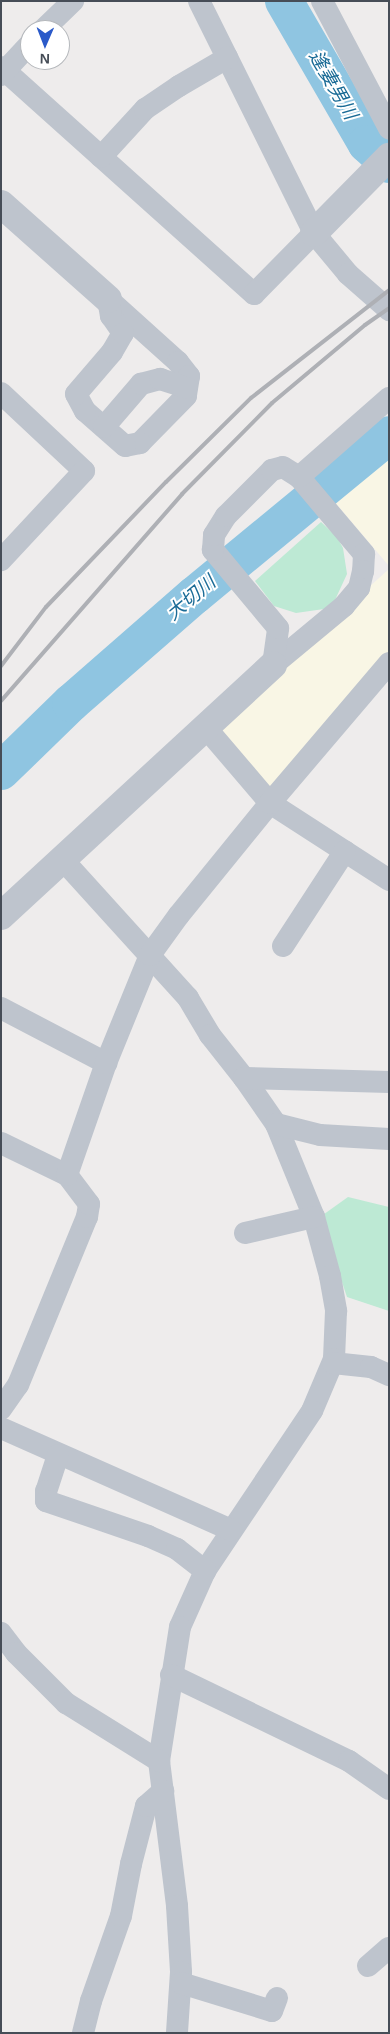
<!DOCTYPE html>
<html>
<head>
<meta charset="utf-8">
<style>
	body { margin:0 }
	#map { position:relative; width:390px; height:2034px; overflow:hidden; background:#eeecec; font-family:Arial,"Noto Sans JP",sans-serif }
	div>[style] { position:absolute }
	.commercial>* { inset:0; background:#f9f6e5 }
	.green>* { inset:0; background:#bde9d4 }
	.river>* { height:38px; margin:-19px; padding:0 19px; transform-origin:19px; border-radius:19px; background:#8fc5e1 }
	.minor>* { height:22px; margin:-11px; padding:0 11px; transform-origin:11px; border-radius:11px; background:#bec4cd }
	.tertiary>* { height:28px; margin:-14px; padding:0 14px; transform-origin:14px; border-radius:14px; background:#bec4cd }
	.rail>* { height:4px; margin:-2px; padding:0 2px; transform-origin:2px; border-radius:2px; background:#aeb0b5 }
	span { translate:-50% -50%; white-space:nowrap; text-align:center; line-height:1.15; -webkit-text-stroke:4px #fff; paint-order:stroke }
	.water-label { font-size:19px; color:#1a6b96; font-style:italic }
	.frame { position:absolute; inset:0; border:2px solid #464d57; pointer-events:none }
	.north { position:absolute; left:20px; top:20px; width:50px; height:50px; box-sizing:border-box; background:#fff; border:1px solid #b5b8bc; border-radius:50%; rotate:181deg; font-size:14px; font-weight:700; line-height:20px; text-align:center; color:#464d57 }
	.north::after { content:''; display:block; margin:auto; width:18px; height:22px; background:#2b5ac9; clip-path:polygon(50% 0,100% 100%,50% 72%,0 100%) }
</style>
</head>
<body>
<div id="map">
	<div class="commercial">
		<i style="clip-path:polygon(389px 456px,389px 566px,333px 500px)"></i>
		<i style="clip-path:polygon(389px 569px,389px 661px,275px 797px,213px 728px)"></i>
	</div>
	<div class="green">
		<i style="clip-path:polygon(321px 522px,337px 537px,343px 548px,347px 574px,335px 600px,324px 609px,296px 613px,274px 606px,255px 581px)"></i>
		<i style="clip-path:polygon(348px 1197px,389px 1207px,389px 1311px,347px 1297px,320px 1217px)"></i>
	</div>
	<div class="river">
		<i style="left:284px;top:1px;width:165px;rotate:59.9deg"></i>
		<i style="left:367px;top:144px;width:30px;rotate:42deg"></i>
		<i style="left:1px;top:771px;width:98px;rotate:-44.2deg"></i>
		<i style="left:71px;top:703px;width:164px;rotate:-41.1deg"></i>
		<i style="left:195px;top:595px;width:251px;rotate:-39.5deg"></i>
	</div>
	<div class="minor">
		<i style="left:199px;top:1px;width:259px;rotate:63.6deg"></i>
		<i style="left:314px;top:233px;width:53px;rotate:50.3deg"></i>
		<i style="left:348px;top:274px;width:55px;rotate:41.3deg"></i>
		<i style="left:322px;top:1px;width:144px;rotate:62.2deg"></i>
		<i style="left:43px;top:30px;width:42px;rotate:-44deg"></i>
		<i style="left:1px;top:67px;width:340px;rotate:41.9deg"></i>
		<i style="left:254px;top:294px;width:86px;rotate:-45.5deg"></i>
		<i style="left:1px;top:75px;width:42px;rotate:-46.9deg"></i>
		<i style="left:101px;top:157px;width:65px;rotate:-47.5deg"></i>
		<i style="left:145px;top:109px;width:41px;rotate:-34.1deg"></i>
		<i style="left:179px;top:86px;width:56px;rotate:-30.3deg"></i>
		<i style="left:108px;top:299px;width:94px;rotate:42deg"></i>
		<i style="left:178px;top:362px;width:18px;rotate:52deg"></i>
		<i style="left:189px;top:376px;width:20px;rotate:99deg"></i>
		<i style="left:186px;top:396px;width:66px;rotate:134.4deg"></i>
		<i style="left:140px;top:443px;width:15px;rotate:169deg"></i>
		<i style="left:125px;top:446px;width:53px;rotate:-138.8deg"></i>
		<i style="left:85px;top:411px;width:19px;rotate:-118deg"></i>
		<i style="left:76px;top:394px;width:55px;rotate:-49.4deg"></i>
		<i style="left:112px;top:352px;width:22px;rotate:-60deg"></i>
		<i style="left:123px;top:333px;width:21px;rotate:-125deg"></i>
		<i style="left:111px;top:316px;width:17px;rotate:-100deg"></i>
		<i style="left:1px;top:393px;width:114px;rotate:43.2deg"></i>
		<i style="left:84px;top:471px;width:122px;rotate:133deg"></i>
		<i style="left:104px;top:427px;width:57px;rotate:-49.3deg"></i>
		<i style="left:141px;top:384px;width:20px;rotate:-15deg"></i>
		<i style="left:160px;top:379px;width:28px;rotate:18deg"></i>
		<i style="left:283px;top:467px;width:19px;rotate:32deg"></i>
		<i style="left:299px;top:477px;width:101px;rotate:49.8deg"></i>
		<i style="left:364px;top:554px;width:17px;rotate:93deg"></i>
		<i style="left:363px;top:571px;width:17px;rotate:103deg"></i>
		<i style="left:359px;top:588px;width:23px;rotate:130deg"></i>
		<i style="left:344px;top:606px;width:92px;rotate:140.3deg"></i>
		<i style="left:273px;top:665px;width:37px;rotate:-82deg"></i>
		<i style="left:278px;top:628px;width:102px;rotate:-129.8deg"></i>
		<i style="left:213px;top:550px;width:15px;rotate:-86deg"></i>
		<i style="left:214px;top:535px;width:22px;rotate:-58deg"></i>
		<i style="left:226px;top:516px;width:65px;rotate:-45deg"></i>
		<i style="left:272px;top:470px;width:11px;rotate:-15deg"></i>
		<i style="left:299px;top:477px;width:120px;rotate:-41.3deg"></i>
		<i style="left:206px;top:728px;width:99px;rotate:49.5deg"></i>
		<i style="left:270px;top:803px;width:142px;rotate:32.9deg"></i>
		<i style="left:63px;top:860px;width:186px;rotate:47.8deg"></i>
		<i style="left:188px;top:998px;width:43px;rotate:59.3deg"></i>
		<i style="left:210px;top:1035px;width:55px;rotate:51.7deg"></i>
		<i style="left:244px;top:1078px;width:56px;rotate:55.2deg"></i>
		<i style="left:276px;top:1124px;width:100px;rotate:67.8deg"></i>
		<i style="left:314px;top:1217px;width:61px;rotate:74.8deg"></i>
		<i style="left:330px;top:1276px;width:36px;rotate:80deg"></i>
		<i style="left:336px;top:1311px;width:48px;rotate:92.4deg"></i>
		<i style="left:334px;top:1359px;width:56px;rotate:112.9deg"></i>
		<i style="left:312px;top:1411px;width:192px;rotate:123.8deg"></i>
		<i style="left:205px;top:1571px;width:61px;rotate:114.1deg"></i>
		<i style="left:180px;top:1627px;width:136px;rotate:98.9deg"></i>
		<i style="left:159px;top:1761px;width:146px;rotate:82.9deg"></i>
		<i style="left:177px;top:1906px;width:66px;rotate:86.5deg"></i>
		<i style="left:181px;top:1972px;width:61px;rotate:93.8deg"></i>
		<i style="left:283px;top:946px;width:113px;rotate:-56.9deg"></i>
		<i style="left:1px;top:1008px;width:119px;rotate:27.6deg"></i>
		<i style="left:244px;top:1078px;width:145px;rotate:1.6deg"></i>
		<i style="left:276px;top:1124px;width:45px;rotate:14deg"></i>
		<i style="left:320px;top:1135px;width:69px;rotate:3.3deg"></i>
		<i style="left:1px;top:1143px;width:73px;rotate:25.9deg"></i>
		<i style="left:245px;top:1233px;width:71px;rotate:-13.1deg"></i>
		<i style="left:333px;top:1363px;width:38px;rotate:6deg"></i>
		<i style="left:371px;top:1367px;width:20px;rotate:24deg"></i>
		<i style="left:1px;top:1409px;width:29px;rotate:-55deg"></i>
		<i style="left:18px;top:1385px;width:182px;rotate:-67.7deg"></i>
		<i style="left:87px;top:1217px;width:13px;rotate:-81deg"></i>
		<i style="left:89px;top:1204px;width:36px;rotate:-127deg"></i>
		<i style="left:67px;top:1175px;width:119px;rotate:-70.8deg"></i>
		<i style="left:106px;top:1063px;width:117px;rotate:-67.8deg"></i>
		<i style="left:150px;top:955px;width:49px;rotate:-54.1deg"></i>
		<i style="left:179px;top:915px;width:144px;rotate:-50.9deg"></i>
		<i style="left:270px;top:803px;width:184px;rotate:-49.6deg"></i>
		<i style="left:1px;top:1428px;width:252px;rotate:23.9deg"></i>
		<i style="left:58px;top:1455px;width:38px;rotate:108deg"></i>
		<i style="left:46px;top:1491px;width:10px;rotate:90deg"></i>
		<i style="left:46px;top:1501px;width:108px;rotate:18.9deg"></i>
		<i style="left:148px;top:1536px;width:32px;rotate:24deg"></i>
		<i style="left:177px;top:1549px;width:36px;rotate:38deg"></i>
		<i style="left:1px;top:1633px;width:25px;rotate:53deg"></i>
		<i style="left:16px;top:1653px;width:71px;rotate:45deg"></i>
		<i style="left:66px;top:1703px;width:110px;rotate:31.9deg"></i>
		<i style="left:171px;top:1675px;width:198px;rotate:25.8deg"></i>
		<i style="left:349px;top:1761px;width:49px;rotate:35deg"></i>
		<i style="left:368px;top:1966px;width:28px;rotate:-41deg"></i>
		<i style="left:181px;top:1983px;width:95px;rotate:17.1deg"></i>
		<i style="left:272px;top:2011px;width:14px;rotate:-69deg"></i>
		<i style="left:83px;top:2033px;width:33px;rotate:-76deg"></i>
		<i style="left:91px;top:2001px;width:90px;rotate:-70.6deg"></i>
		<i style="left:121px;top:1916px;width:53px;rotate:-79.1deg"></i>
		<i style="left:131px;top:1864px;width:60px;rotate:-75.5deg"></i>
		<i style="left:146px;top:1806px;width:23px;rotate:-41deg"></i>
	</div>
	<div class="tertiary">
		<i style="left:1px;top:204px;width:143px;rotate:41.6deg"></i>
		<i style="left:314px;top:233px;width:107px;rotate:-45.4deg"></i>
		<i style="left:1px;top:916px;width:370px;rotate:-42.7deg"></i>
	</div>
	<div class="rail">
		<i style="left:1px;top:666px;width:74px;rotate:-52.7deg"></i>
		<i style="left:46px;top:607px;width:173px;rotate:-46.2deg"></i>
		<i style="left:166px;top:482px;width:120px;rotate:-44.7deg"></i>
		<i style="left:251px;top:398px;width:175px;rotate:-38deg"></i>
		<i style="left:1px;top:701px;width:275px;rotate:-48.8deg"></i>
		<i style="left:182px;top:494px;width:128px;rotate:-45.3deg"></i>
		<i style="left:272px;top:403px;width:121px;rotate:-40deg"></i>
		<i style="left:365px;top:325px;width:29px;rotate:-35deg"></i>
	</div>
	<div class="water-label">
		<span style="left:333px;top:85px;rotate:60deg">逢妻男川</span>
		<span style="left:191px;top:598px;rotate:-40deg">大切川</span>
	</div>
	<div class="frame"></div>
	<div class="north">N</div>
</div>
</body>
</html>
